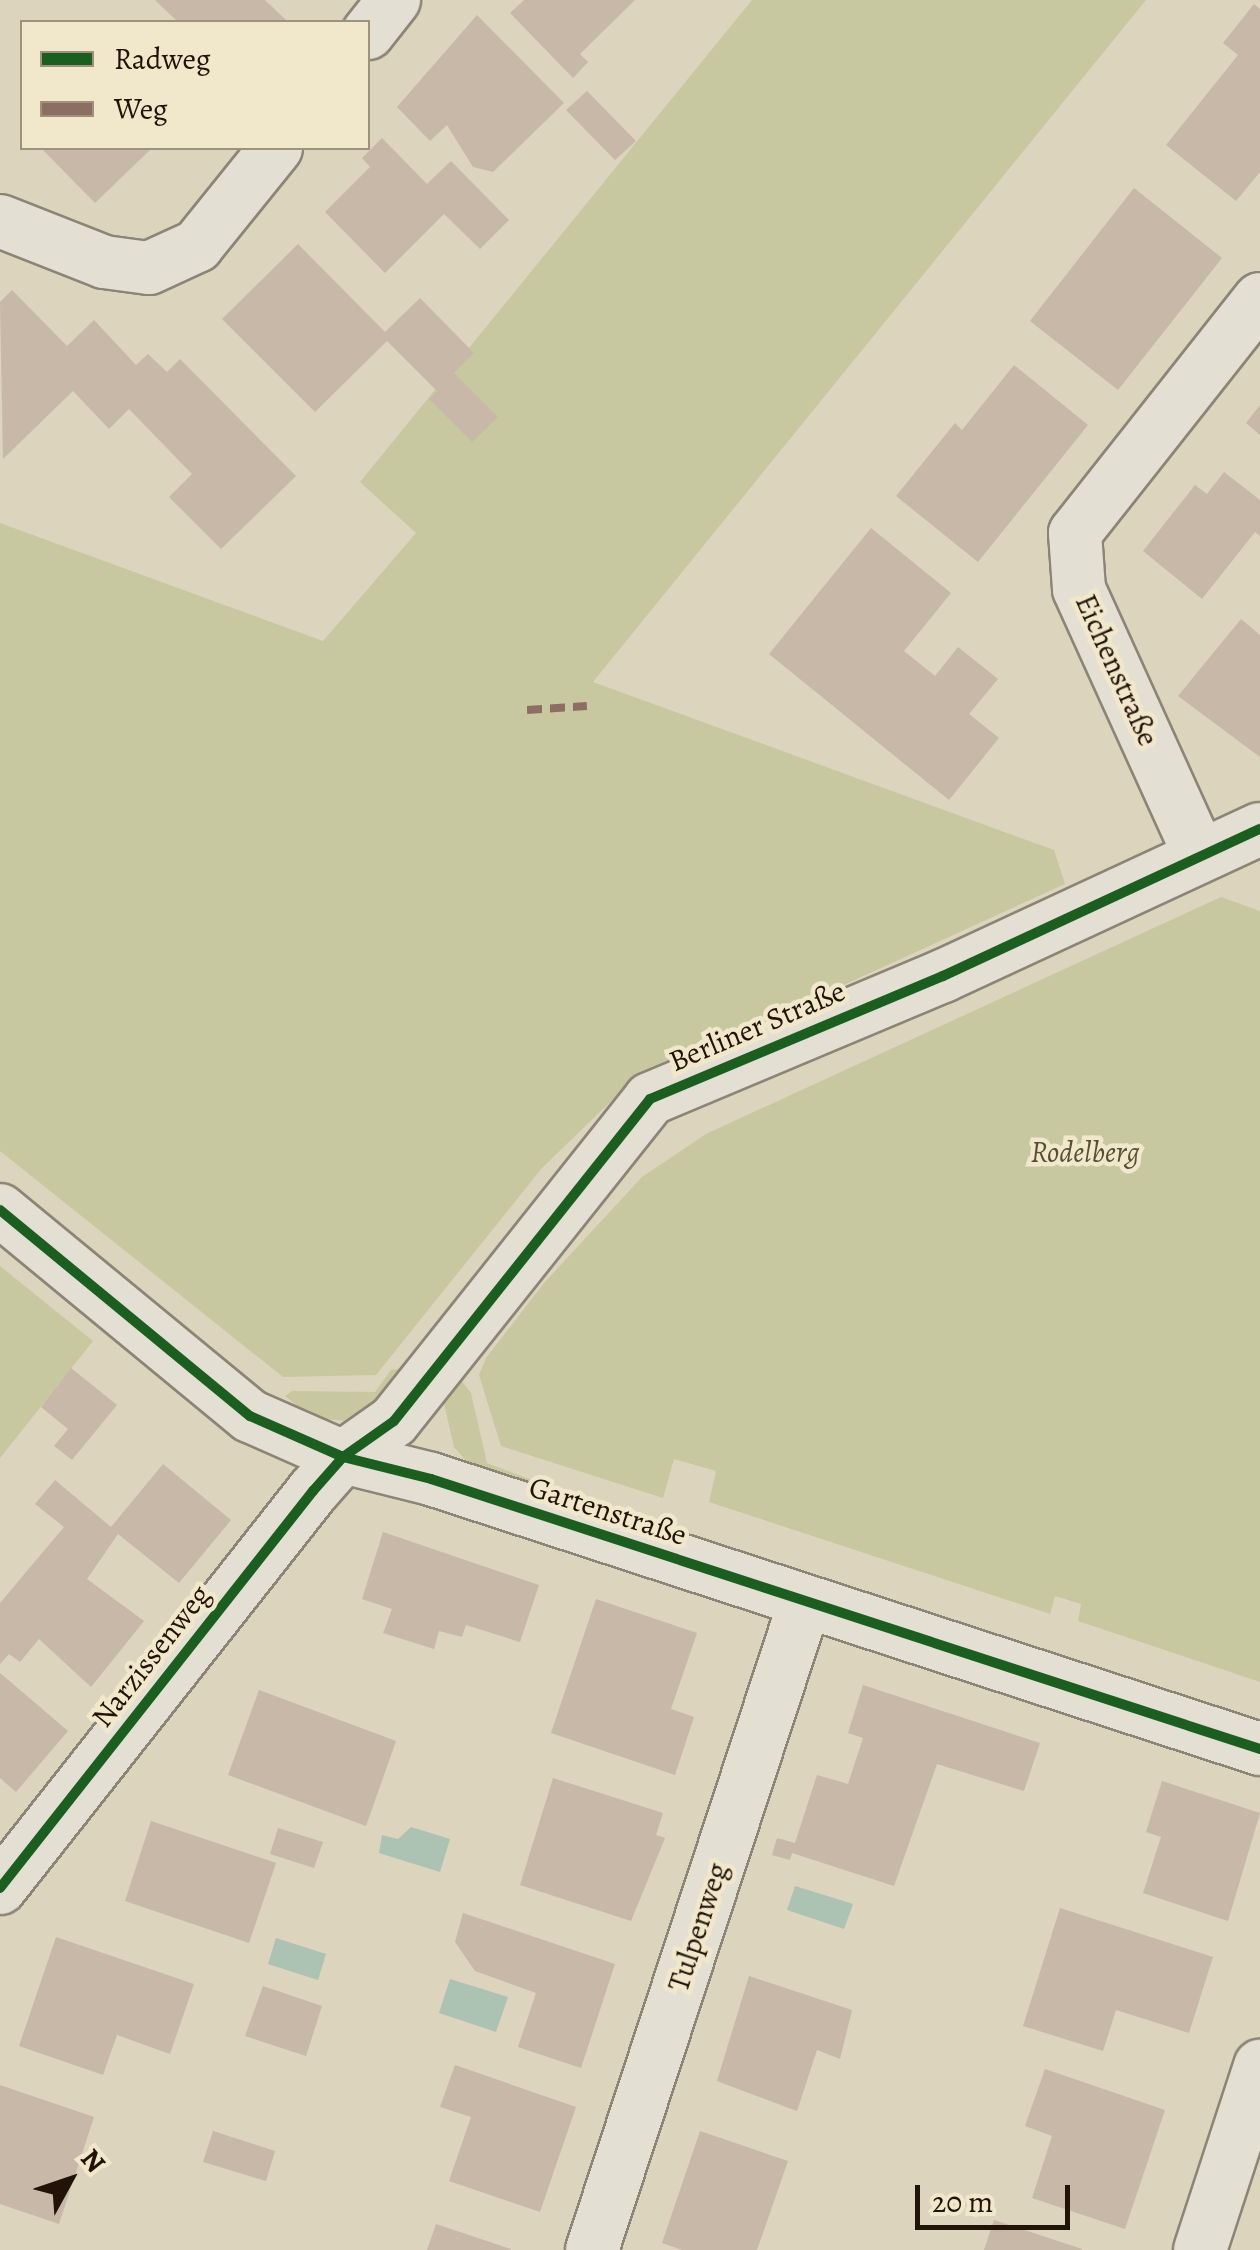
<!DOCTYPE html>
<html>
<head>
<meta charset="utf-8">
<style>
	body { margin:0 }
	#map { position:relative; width:1260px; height:2250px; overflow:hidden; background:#dcd4bc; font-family:Alegreya,serif }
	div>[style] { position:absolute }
	.green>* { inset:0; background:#c8c8a0 }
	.water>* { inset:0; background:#acc2b2 }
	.building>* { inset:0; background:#c7b8a7 }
	.roads { filter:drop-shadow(2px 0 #8b8576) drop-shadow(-2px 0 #8b8576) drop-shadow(0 2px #8b8576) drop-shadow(0 -2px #8b8576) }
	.minor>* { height:52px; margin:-26px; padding:0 26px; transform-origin:26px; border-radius:26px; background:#e4dfd3 }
	.quiet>* { height:8px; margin-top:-4px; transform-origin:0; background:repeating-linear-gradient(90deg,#8d6e63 0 15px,transparent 0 23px) }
	.cycleway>* { height:10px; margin:-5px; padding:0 5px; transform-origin:5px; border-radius:5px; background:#1b5e20 }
	span { translate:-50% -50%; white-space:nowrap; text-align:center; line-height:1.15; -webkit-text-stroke:9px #f1e7cb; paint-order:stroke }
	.street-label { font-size:30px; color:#221308 }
	.park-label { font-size:30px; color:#564f36; font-style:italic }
	.legend { position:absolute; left:20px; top:20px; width:350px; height:130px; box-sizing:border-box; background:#f1e7cb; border:2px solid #9e927d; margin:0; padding:12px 18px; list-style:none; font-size:30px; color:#221308 }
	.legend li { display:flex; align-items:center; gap:20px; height:50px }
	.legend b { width:50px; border:2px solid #9e927d }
	.north { position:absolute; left:20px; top:2130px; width:100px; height:100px; -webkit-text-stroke:8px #f1e7cb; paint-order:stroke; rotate:50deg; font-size:28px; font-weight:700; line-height:40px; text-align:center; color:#221308 }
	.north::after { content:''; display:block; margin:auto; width:35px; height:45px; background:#221308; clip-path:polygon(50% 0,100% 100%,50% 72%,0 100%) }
	.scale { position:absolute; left:915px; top:2185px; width:155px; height:45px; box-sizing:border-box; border:5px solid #221308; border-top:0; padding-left:12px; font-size:30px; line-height:35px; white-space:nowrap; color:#221308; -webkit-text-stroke:8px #f1e7cb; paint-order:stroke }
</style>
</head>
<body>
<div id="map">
	<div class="green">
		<i style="clip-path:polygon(752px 0,1146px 0,593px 682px,1054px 850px,1065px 884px,631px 1082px,542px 1168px,376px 1375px,283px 1377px,0 1151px,0 523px,323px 641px,416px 533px,360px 482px)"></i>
		<i style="clip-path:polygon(1221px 897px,1260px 911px,1260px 1682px,1078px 1621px,1081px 1604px,1055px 1596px,1050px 1614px,709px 1502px,716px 1471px,674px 1459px,663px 1498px,501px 1446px,479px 1375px,486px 1358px,544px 1283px,642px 1177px,706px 1134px)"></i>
		<i style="clip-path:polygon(0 1266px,93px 1341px,0 1458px)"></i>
		<i style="clip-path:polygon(403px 1368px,378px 1403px,347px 1421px,312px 1418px,285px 1396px,292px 1391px,375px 1392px,391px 1370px)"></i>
		<i style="clip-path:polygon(458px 1376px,471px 1393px,487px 1463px,548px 1486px,536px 1494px,476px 1472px,454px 1447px,444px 1404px)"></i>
	</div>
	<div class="water">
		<i style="clip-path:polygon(411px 1827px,450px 1839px,440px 1872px,379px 1853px,382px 1835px,398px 1839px)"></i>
		<i style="clip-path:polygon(795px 1886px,853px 1904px,844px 1929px,787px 1910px)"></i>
		<i style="clip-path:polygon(276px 1938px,326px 1954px,318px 1980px,268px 1964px)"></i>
		<i style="clip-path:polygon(450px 1979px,508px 1997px,496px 2032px,439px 2013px)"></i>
	</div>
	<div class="building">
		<i style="clip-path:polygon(155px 0,265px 0,288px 22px,178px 22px)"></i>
		<i style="clip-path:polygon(524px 0,635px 0,580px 54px,588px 62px,573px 78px,510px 13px)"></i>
		<i style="clip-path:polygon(1254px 4px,1260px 9px,1260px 172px,1236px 201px,1166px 145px,1238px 55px,1223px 43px)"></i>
		<i style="clip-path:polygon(477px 15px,564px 103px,493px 172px,473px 167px,447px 125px,430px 141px,397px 107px)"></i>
		<i style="clip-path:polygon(587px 91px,636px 141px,615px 160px,566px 110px)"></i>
		<i style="clip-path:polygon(382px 138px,427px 184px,451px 161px,509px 220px,480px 249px,444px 214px,385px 273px,325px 212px,370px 167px,362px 158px)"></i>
		<i style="clip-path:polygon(41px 148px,152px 148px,95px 203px)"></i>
		<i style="clip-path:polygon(1134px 188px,1222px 258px,1118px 390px,1030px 321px)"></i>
		<i style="clip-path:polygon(298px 244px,385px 332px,420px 298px,474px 353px,454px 373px,498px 417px,472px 442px,429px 399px,437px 391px,387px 341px,315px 412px,222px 319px)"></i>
		<i style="clip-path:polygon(12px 290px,67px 346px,94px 320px,136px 365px,148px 354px,167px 372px,180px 359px,296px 476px,221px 549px,169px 497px,192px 474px,129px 409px,109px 429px,73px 391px,3px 459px,0 302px)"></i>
		<i style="clip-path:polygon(1014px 365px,1088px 425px,978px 562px,896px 496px,955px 423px,962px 430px)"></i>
		<i style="clip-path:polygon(1260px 405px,1260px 435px,1246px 423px)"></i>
		<i style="clip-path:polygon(1224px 472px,1260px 500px,1260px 536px,1255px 532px,1202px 599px,1143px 551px,1195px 485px,1207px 494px)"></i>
		<i style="clip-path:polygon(871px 528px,951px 593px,904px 651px,935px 676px,958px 647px,998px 679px,969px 714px,999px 738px,949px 800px,769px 654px)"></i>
		<i style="clip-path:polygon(1241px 619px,1260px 635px,1260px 757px,1178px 696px)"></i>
		<i style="clip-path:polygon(71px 1368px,117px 1405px,72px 1460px,54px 1446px,68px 1429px,41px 1407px)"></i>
		<i style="clip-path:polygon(163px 1464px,231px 1520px,179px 1583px,118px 1534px,87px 1579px,144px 1621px,91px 1687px,39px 1639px,20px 1662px,9px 1654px,0 1664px,0 1603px,64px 1527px,35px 1504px,55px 1480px,111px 1527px)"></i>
		<i style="clip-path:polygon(383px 1532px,539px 1585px,520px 1642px,466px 1625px,462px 1637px,439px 1631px,434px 1649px,383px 1633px,392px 1609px,362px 1599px)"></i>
		<i style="clip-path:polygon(596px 1599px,697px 1633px,671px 1709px,694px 1717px,675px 1775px,551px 1733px)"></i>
		<i style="clip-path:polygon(0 1673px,68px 1731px,16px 1792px,0 1778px)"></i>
		<i style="clip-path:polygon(863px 1685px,1040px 1743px,1024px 1791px,937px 1764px,894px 1886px,792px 1853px,790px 1860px,772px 1855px,777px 1838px,795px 1843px,817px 1775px,848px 1784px,863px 1738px,848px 1733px)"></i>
		<i style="clip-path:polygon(259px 1690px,396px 1741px,366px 1826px,228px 1775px)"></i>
		<i style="clip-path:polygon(553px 1778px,663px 1813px,656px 1835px,665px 1838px,631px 1921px,520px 1885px)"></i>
		<i style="clip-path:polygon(1162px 1781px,1260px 1813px,1228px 1921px,1143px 1893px,1161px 1837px,1146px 1832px)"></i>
		<i style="clip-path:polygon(151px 1821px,276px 1863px,249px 1943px,125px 1901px)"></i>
		<i style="clip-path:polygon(278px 1828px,323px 1842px,314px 1868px,270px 1854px)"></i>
		<i style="clip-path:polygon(1060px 1908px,1213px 1957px,1189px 2033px,1116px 2010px,1103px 2051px,1023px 2026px)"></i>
		<i style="clip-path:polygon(463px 1913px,615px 1964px,581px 2068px,518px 2047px,536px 1993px,475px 1971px,455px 1942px)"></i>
		<i style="clip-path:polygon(56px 1937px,194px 1984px,170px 2054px,117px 2035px,103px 2075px,19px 2046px)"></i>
		<i style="clip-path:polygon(749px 1976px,852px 2010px,840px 2059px,817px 2050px,797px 2111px,717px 2081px)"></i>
		<i style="clip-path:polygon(263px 1986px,322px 2006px,306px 2056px,245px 2036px)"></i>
		<i style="clip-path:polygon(455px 2065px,576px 2107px,540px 2212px,449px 2181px,471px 2117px,440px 2107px)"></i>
		<i style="clip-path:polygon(1045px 2069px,1165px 2110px,1125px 2229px,1032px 2198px,1052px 2136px,1025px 2126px)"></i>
		<i style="clip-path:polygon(0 2085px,94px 2117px,59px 2224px,0 2204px)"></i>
		<i style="clip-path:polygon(213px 2131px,275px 2151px,266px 2181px,203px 2162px)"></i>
		<i style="clip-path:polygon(700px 2131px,788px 2161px,757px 2250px,682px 2250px,662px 2243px)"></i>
		<i style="clip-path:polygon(994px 2220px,1082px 2249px,1082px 2250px,984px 2250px)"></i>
		<i style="clip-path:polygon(436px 2224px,511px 2249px,511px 2250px,427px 2250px)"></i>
	</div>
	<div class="roads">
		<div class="minor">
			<i style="left:368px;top:33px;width:42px;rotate:-51.8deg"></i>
			<i style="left:0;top:221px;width:112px;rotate:21.5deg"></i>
			<i style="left:104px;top:262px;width:45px;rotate:7.6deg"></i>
			<i style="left:149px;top:268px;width:53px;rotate:-24.6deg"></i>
			<i style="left:197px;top:246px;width:126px;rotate:-51.1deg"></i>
			<i style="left:1200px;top:856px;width:293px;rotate:-114.4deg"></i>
			<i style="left:1079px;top:589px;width:56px;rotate:-94.1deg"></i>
			<i style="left:1075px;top:533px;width:298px;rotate:-51.7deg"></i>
			<i style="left:0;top:1210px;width:324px;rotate:39.5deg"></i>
			<i style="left:250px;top:1416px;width:102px;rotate:23.8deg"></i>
			<i style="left:343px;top:1457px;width:91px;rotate:14deg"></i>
			<i style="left:431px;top:1479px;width:872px;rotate:18.04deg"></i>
			<i style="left:0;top:1888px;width:506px;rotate:-51.75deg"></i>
			<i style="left:313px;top:1491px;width:45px;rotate:-48.6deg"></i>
			<i style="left:343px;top:1457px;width:62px;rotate:-35.2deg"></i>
			<i style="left:394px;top:1421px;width:411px;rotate:-51.5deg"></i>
			<i style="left:650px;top:1099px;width:318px;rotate:-22.8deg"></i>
			<i style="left:943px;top:976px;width:349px;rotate:-24.9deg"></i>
			<i style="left:592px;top:2250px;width:679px;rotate:-71.81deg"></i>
			<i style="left:1200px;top:2250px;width:194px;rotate:-71.9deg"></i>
		</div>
	</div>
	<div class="quiet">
		<i style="left:527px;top:710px;width:60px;rotate:-3.8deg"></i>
	</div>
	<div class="cycleway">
		<i style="left:0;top:1210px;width:324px;rotate:39.5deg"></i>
		<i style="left:250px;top:1416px;width:102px;rotate:23.8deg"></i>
		<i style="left:343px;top:1457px;width:91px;rotate:14deg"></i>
		<i style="left:431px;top:1479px;width:872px;rotate:18.04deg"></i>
		<i style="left:0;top:1888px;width:506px;rotate:-51.75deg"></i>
		<i style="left:313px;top:1491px;width:45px;rotate:-48.6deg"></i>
		<i style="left:343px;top:1457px;width:62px;rotate:-35.2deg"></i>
		<i style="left:394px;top:1421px;width:411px;rotate:-51.5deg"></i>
		<i style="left:650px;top:1099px;width:318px;rotate:-22.8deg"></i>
		<i style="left:943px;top:976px;width:349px;rotate:-24.9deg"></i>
	</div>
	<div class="street-label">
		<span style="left:1117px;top:670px;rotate:66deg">Eichenstraße</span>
		<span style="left:757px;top:1026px;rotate:-23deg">Berliner Straße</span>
		<span style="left:608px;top:1511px;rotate:18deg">Gartenstraße</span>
		<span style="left:151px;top:1656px;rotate:-52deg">Narzissenweg</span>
		<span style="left:698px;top:1927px;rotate:-72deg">Tulpenweg</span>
	</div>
	<div class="park-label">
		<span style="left:1085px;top:1152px">Rodelberg</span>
	</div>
	<ul class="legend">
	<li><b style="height:12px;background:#1b5e20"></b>Radweg</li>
	<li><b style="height:12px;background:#8d6e63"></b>Weg</li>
	</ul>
	<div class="north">N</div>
	<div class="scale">20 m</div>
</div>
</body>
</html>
